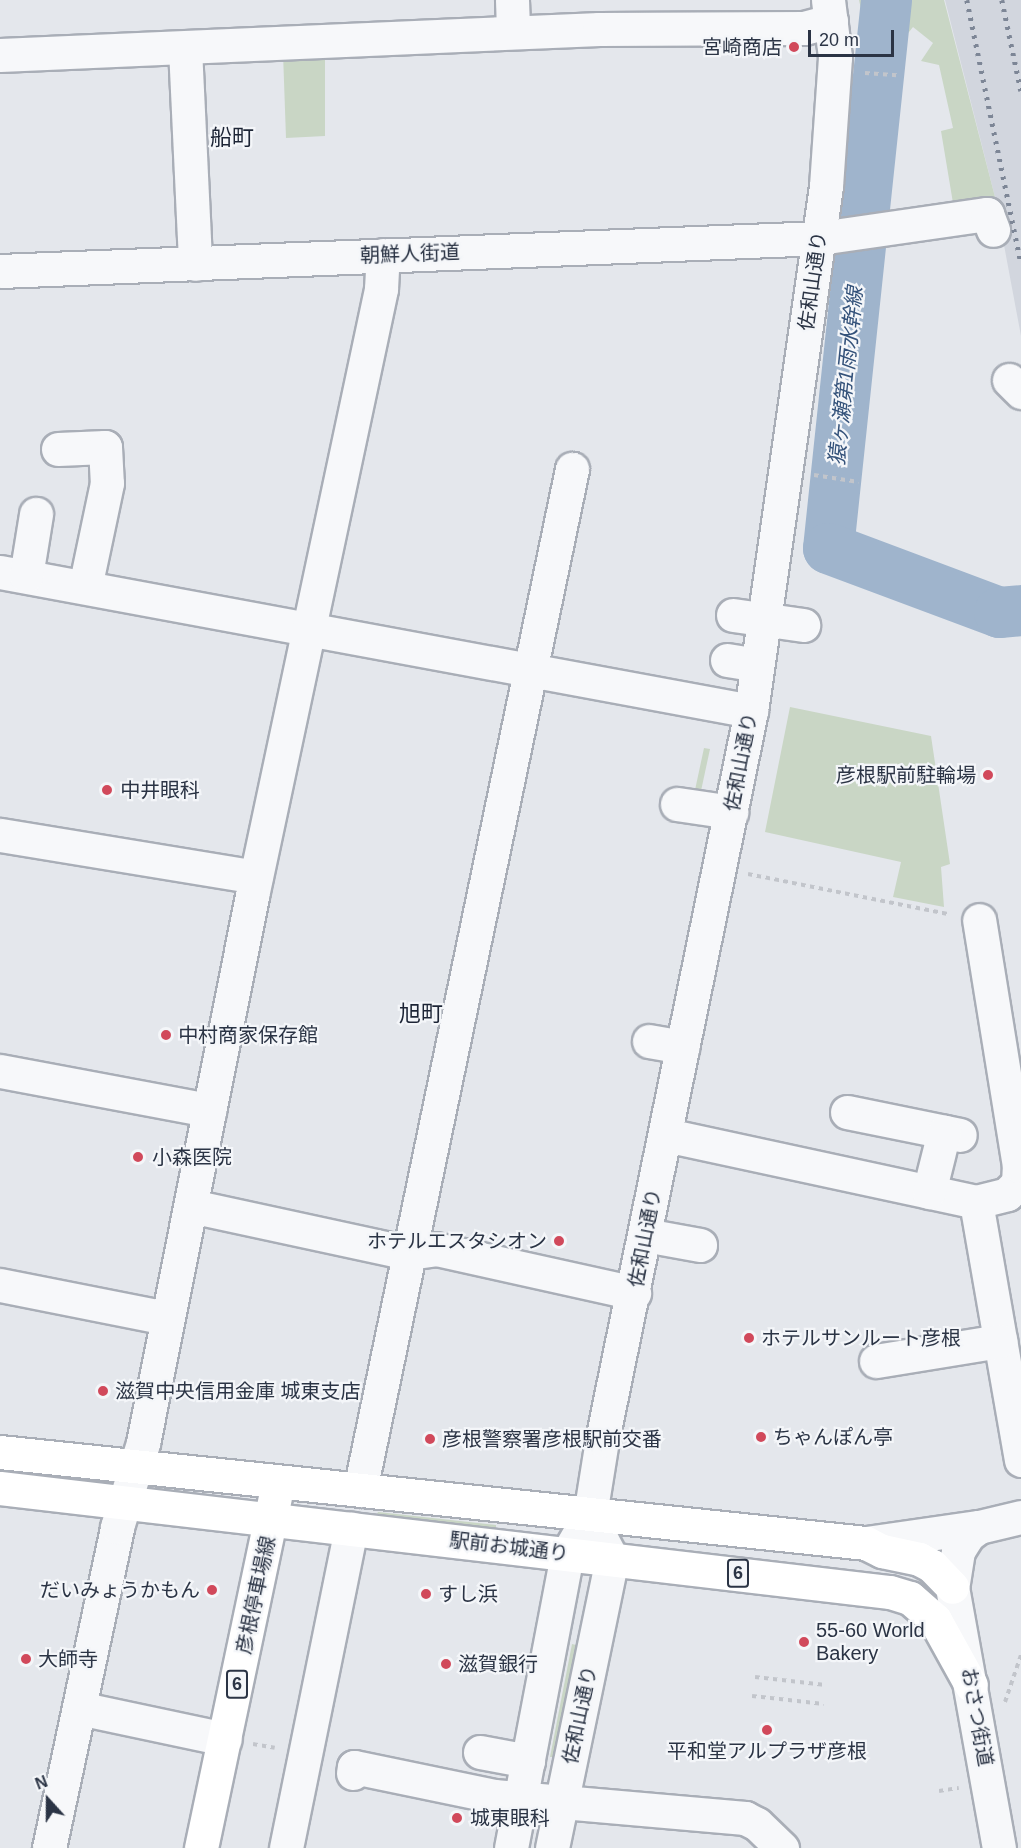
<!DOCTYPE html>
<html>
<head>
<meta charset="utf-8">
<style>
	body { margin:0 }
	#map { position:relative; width:1021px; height:1848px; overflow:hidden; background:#e4e7ec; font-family:Helvetica,"Noto Sans JP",sans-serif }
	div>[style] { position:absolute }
	.built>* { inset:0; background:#d2d6de }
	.green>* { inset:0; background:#c9d6c5 }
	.river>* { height:51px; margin:-25.5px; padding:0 25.5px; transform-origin:25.5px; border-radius:25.5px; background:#9fb4cc }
	.path>* { height:4px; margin-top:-2px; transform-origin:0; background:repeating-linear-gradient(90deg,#c2c5cb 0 4.5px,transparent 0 9px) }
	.roads { filter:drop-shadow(2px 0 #a9aeb7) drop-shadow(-2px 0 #a9aeb7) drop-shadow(0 2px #a9aeb7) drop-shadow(0 -2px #a9aeb7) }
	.minor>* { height:33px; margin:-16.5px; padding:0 16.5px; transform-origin:16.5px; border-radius:16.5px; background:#f7f8fa }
	.major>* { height:33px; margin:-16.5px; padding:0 16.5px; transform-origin:16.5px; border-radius:16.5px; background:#fff }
	.rail>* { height:4.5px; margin-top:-2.25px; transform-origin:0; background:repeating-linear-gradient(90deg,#7d8696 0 3px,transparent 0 9px) }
	.dots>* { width:16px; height:16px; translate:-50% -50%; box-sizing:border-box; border:3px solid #f4f6f9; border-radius:50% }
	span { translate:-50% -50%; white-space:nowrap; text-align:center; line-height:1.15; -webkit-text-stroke:4.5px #f4f6f9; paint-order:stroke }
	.shield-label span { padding:2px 4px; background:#f4f6f9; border:2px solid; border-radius:4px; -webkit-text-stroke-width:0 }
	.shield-label { font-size:18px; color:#2b3445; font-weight:700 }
	.poi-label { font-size:20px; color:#2b3445 }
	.right { translate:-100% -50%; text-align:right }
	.left { translate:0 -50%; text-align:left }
	.street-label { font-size:20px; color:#2b3445 }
	.water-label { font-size:21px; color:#34527a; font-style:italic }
	.quarter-label { font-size:22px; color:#1d2536 }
	.north { position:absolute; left:18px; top:1770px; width:60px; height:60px; -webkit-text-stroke:4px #f4f6f9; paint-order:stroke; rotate:339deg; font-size:16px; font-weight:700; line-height:24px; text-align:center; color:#2b3445 }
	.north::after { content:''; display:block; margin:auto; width:21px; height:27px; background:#2b3445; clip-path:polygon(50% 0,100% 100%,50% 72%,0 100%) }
	.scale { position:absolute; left:808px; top:30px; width:86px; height:27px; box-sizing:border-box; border:3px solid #2b3445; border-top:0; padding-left:8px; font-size:18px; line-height:21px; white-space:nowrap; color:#2b3445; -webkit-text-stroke:4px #f4f6f9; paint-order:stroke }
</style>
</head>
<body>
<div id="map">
	<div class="built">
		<i style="clip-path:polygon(945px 0,1021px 0,1021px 336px,995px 197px)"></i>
	</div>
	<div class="green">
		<i style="clip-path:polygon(859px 0,873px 0,866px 53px,865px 27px)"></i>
		<i style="clip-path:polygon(910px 0,944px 0,995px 197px,953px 203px,941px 131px,953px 128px,939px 65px,921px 61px,933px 43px,913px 27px,905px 37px)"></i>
		<i style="clip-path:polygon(325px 50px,325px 136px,286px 138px,283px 53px)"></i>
		<i style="clip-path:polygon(790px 707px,931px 736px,950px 864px,941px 867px,944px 907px,893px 897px,901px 862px,765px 832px)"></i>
		<i style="clip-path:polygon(704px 748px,710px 749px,701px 791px,695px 790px)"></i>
		<i style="clip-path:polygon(0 1466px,101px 1478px,104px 1483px,0 1473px)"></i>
		<i style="clip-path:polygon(378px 1512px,496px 1525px,496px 1531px,376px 1516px)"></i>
		<i style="clip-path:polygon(572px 1644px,580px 1646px,554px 1757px,550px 1757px)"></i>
	</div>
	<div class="river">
		<i style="left:886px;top:0;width:551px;rotate:96.04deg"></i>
		<i style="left:828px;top:548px;width:183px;rotate:20.5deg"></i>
		<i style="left:999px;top:612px;width:22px;rotate:-5deg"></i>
	</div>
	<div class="path">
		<i style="left:865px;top:73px;width:32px;rotate:4deg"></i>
		<i style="left:814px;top:475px;width:45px;rotate:9deg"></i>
		<i style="left:748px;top:874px;width:205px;rotate:11.3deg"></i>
		<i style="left:755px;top:1677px;width:71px;rotate:6.4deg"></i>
		<i style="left:752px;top:1696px;width:72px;rotate:6.3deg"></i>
		<i style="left:1005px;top:1702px;width:50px;rotate:-71.2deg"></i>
		<i style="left:253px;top:1744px;width:22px;rotate:10deg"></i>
		<i style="left:939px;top:1791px;width:20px;rotate:-9deg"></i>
	</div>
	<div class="roads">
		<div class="minor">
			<i style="left:512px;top:0;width:32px;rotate:88deg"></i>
			<i style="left:185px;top:48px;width:216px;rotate:87.3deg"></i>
			<i style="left:0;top:55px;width:600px;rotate:-2.49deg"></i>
			<i style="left:599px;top:29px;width:205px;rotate:-0.3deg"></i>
			<i style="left:804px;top:28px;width:28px;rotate:-15deg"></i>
			<i style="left:0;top:271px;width:821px;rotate:-2.3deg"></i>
			<i style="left:820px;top:238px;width:169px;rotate:-8.2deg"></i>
			<i style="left:987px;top:214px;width:17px;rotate:69deg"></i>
			<i style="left:1009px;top:380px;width:17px;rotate:45deg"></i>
			<i style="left:58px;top:449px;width:47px;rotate:-2.4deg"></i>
			<i style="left:105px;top:447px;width:36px;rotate:87deg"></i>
			<i style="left:107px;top:483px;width:106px;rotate:101.9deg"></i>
			<i style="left:0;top:572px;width:764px;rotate:10.49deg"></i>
			<i style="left:26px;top:576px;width:63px;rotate:-80.8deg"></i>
			<i style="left:733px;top:615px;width:71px;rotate:8.1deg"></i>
			<i style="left:727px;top:660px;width:30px;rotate:9deg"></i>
			<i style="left:677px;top:804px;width:55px;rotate:8.4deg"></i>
			<i style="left:0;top:835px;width:259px;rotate:9.3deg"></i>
			<i style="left:649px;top:1041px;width:34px;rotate:10deg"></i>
			<i style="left:0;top:1071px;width:213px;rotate:10.6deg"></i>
			<i style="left:847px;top:1112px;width:115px;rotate:11.5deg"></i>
			<i style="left:666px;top:1135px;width:317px;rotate:12.2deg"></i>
			<i style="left:976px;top:1202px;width:32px;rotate:-14deg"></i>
			<i style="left:1007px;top:1194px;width:16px;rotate:-45deg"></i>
			<i style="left:1018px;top:1183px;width:17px;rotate:-87deg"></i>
			<i style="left:1019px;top:1166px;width:249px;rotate:-99.2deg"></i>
			<i style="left:929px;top:1192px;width:62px;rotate:-76deg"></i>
			<i style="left:976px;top:1202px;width:262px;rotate:80.1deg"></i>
			<i style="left:191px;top:1206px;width:223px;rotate:12.2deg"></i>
			<i style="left:409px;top:1253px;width:27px;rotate:-8deg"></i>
			<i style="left:436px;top:1249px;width:203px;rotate:12.5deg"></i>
			<i style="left:645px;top:1235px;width:56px;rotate:10.3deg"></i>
			<i style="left:0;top:1285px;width:170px;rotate:11.2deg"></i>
			<i style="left:876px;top:1361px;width:126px;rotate:-9.2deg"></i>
			<i style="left:360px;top:1490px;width:1043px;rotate:-78.27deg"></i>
			<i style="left:979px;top:1527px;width:14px;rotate:144deg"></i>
			<i style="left:968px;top:1535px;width:19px;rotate:122deg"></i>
			<i style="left:958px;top:1551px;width:36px;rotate:99deg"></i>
			<i style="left:952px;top:1587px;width:265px;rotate:79.8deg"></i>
			<i style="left:866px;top:1543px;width:114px;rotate:-8.1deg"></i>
			<i style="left:979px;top:1527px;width:43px;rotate:-13.4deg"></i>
			<i style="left:79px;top:1708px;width:149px;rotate:12deg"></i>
			<i style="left:480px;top:1752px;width:49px;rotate:10.6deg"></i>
			<i style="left:353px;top:1773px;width:6px;rotate:-81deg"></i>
			<i style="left:354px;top:1767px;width:143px;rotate:11.7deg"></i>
			<i style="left:494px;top:1796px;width:252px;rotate:5deg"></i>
			<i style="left:745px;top:1818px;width:13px;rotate:27deg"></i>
			<i style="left:757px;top:1824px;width:35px;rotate:44deg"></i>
			<i style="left:49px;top:1848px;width:328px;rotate:-78deg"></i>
			<i style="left:117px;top:1527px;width:88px;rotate:-72.8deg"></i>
			<i style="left:143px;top:1443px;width:558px;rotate:-78.73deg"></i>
			<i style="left:252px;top:896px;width:621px;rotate:-78deg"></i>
			<i style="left:381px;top:289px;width:34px;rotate:-87deg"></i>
			<i style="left:286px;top:1848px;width:326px;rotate:-78.5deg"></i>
			<i style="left:511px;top:1848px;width:299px;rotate:-79.2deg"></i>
			<i style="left:567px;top:1554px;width:45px;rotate:-59.5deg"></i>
			<i style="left:590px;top:1515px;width:76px;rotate:-80.9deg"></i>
			<i style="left:602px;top:1440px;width:744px;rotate:-78.45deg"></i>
			<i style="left:751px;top:711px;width:530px;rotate:-81.87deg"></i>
			<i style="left:826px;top:186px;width:129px;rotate:-86deg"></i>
			<i style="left:835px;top:57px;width:57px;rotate:-97deg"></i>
			<i style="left:552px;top:1848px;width:295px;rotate:-78.3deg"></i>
			<i style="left:612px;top:1559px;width:26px;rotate:-118deg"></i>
		</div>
		<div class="major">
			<i style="left:0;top:1452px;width:871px;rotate:6deg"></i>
			<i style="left:866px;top:1543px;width:18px;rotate:27deg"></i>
			<i style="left:882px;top:1551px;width:38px;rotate:12deg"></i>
			<i style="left:919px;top:1559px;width:15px;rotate:28deg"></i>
			<i style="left:932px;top:1566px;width:29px;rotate:46deg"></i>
			<i style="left:0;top:1488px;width:896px;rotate:6.67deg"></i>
			<i style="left:890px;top:1592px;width:21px;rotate:17deg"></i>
			<i style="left:910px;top:1598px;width:33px;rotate:41deg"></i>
			<i style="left:935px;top:1620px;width:74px;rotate:61deg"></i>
			<i style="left:201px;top:1848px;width:358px;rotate:-78.1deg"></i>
		</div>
	</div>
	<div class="rail">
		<i style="left:967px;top:0;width:269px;rotate:78.4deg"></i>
		<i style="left:1002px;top:0;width:93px;rotate:78.2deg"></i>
	</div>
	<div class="dots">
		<i style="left:794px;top:47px;background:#d1495b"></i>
		<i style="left:988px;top:775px;background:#d1495b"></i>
		<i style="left:107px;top:790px;background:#d1495b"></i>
		<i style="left:166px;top:1035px;background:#d1495b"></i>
		<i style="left:138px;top:1157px;background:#d1495b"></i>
		<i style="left:559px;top:1241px;background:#d1495b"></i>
		<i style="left:749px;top:1338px;background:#d1495b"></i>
		<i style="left:103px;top:1391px;background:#d1495b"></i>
		<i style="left:761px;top:1437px;background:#d1495b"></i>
		<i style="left:430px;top:1439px;background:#d1495b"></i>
		<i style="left:212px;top:1590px;background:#d1495b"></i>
		<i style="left:426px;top:1594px;background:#d1495b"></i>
		<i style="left:804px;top:1642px;background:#d1495b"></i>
		<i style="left:26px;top:1659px;background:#d1495b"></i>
		<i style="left:446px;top:1664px;background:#d1495b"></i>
		<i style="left:767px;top:1730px;background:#d1495b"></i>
		<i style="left:457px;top:1818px;background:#d1495b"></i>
	</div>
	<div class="shield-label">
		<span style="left:738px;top:1573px">6</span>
		<span style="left:237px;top:1684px">6</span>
	</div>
	<div class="poi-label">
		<span class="right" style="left:782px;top:47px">宮崎商店</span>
		<span class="right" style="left:976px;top:775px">彦根駅前駐輪場</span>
		<span class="left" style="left:120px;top:790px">中井眼科</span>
		<span class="left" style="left:178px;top:1035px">中村商家保存館</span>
		<span class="left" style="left:152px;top:1157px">小森医院</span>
		<span class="right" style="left:547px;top:1241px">ホテルエスタシオン</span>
		<span class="left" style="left:761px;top:1338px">ホテルサンルート彦根</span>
		<span class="left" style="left:115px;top:1391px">滋賀中央信用金庫 城東支店</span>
		<span class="left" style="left:773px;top:1437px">ちゃんぽん亭</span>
		<span class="left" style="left:442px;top:1439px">彦根警察署彦根駅前交番</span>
		<span class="right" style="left:200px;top:1590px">だいみょうかもん</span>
		<span class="left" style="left:438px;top:1594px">すし浜</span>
		<span class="left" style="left:816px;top:1642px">55-60 World<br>Bakery</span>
		<span class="left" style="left:38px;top:1659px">大師寺</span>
		<span class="left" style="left:458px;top:1664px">滋賀銀行</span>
		<span style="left:767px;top:1751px">平和堂アルプラザ彦根</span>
		<span class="left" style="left:470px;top:1818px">城東眼科</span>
	</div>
	<div class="street-label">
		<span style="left:410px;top:254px;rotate:-2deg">朝鮮人街道</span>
		<span style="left:813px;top:281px;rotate:-82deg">佐和山通り</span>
		<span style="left:741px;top:762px;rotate:-79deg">佐和山通り</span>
		<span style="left:645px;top:1238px;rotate:-79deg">佐和山通り</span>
		<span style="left:509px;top:1547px;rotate:7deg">駅前お城通り</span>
		<span style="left:256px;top:1595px;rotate:-78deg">彦根停車場線</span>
		<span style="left:580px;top:1715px;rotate:-78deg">佐和山通り</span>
		<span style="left:977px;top:1717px;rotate:80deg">おさつ街道</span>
	</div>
	<div class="water-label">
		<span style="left:846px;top:376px;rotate:-84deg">猿ヶ瀬第1雨水幹線</span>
	</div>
	<div class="quarter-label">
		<span style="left:232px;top:138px">船町</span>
		<span style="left:421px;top:1014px">旭町</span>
	</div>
	<div class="north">N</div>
	<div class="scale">20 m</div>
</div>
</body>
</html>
